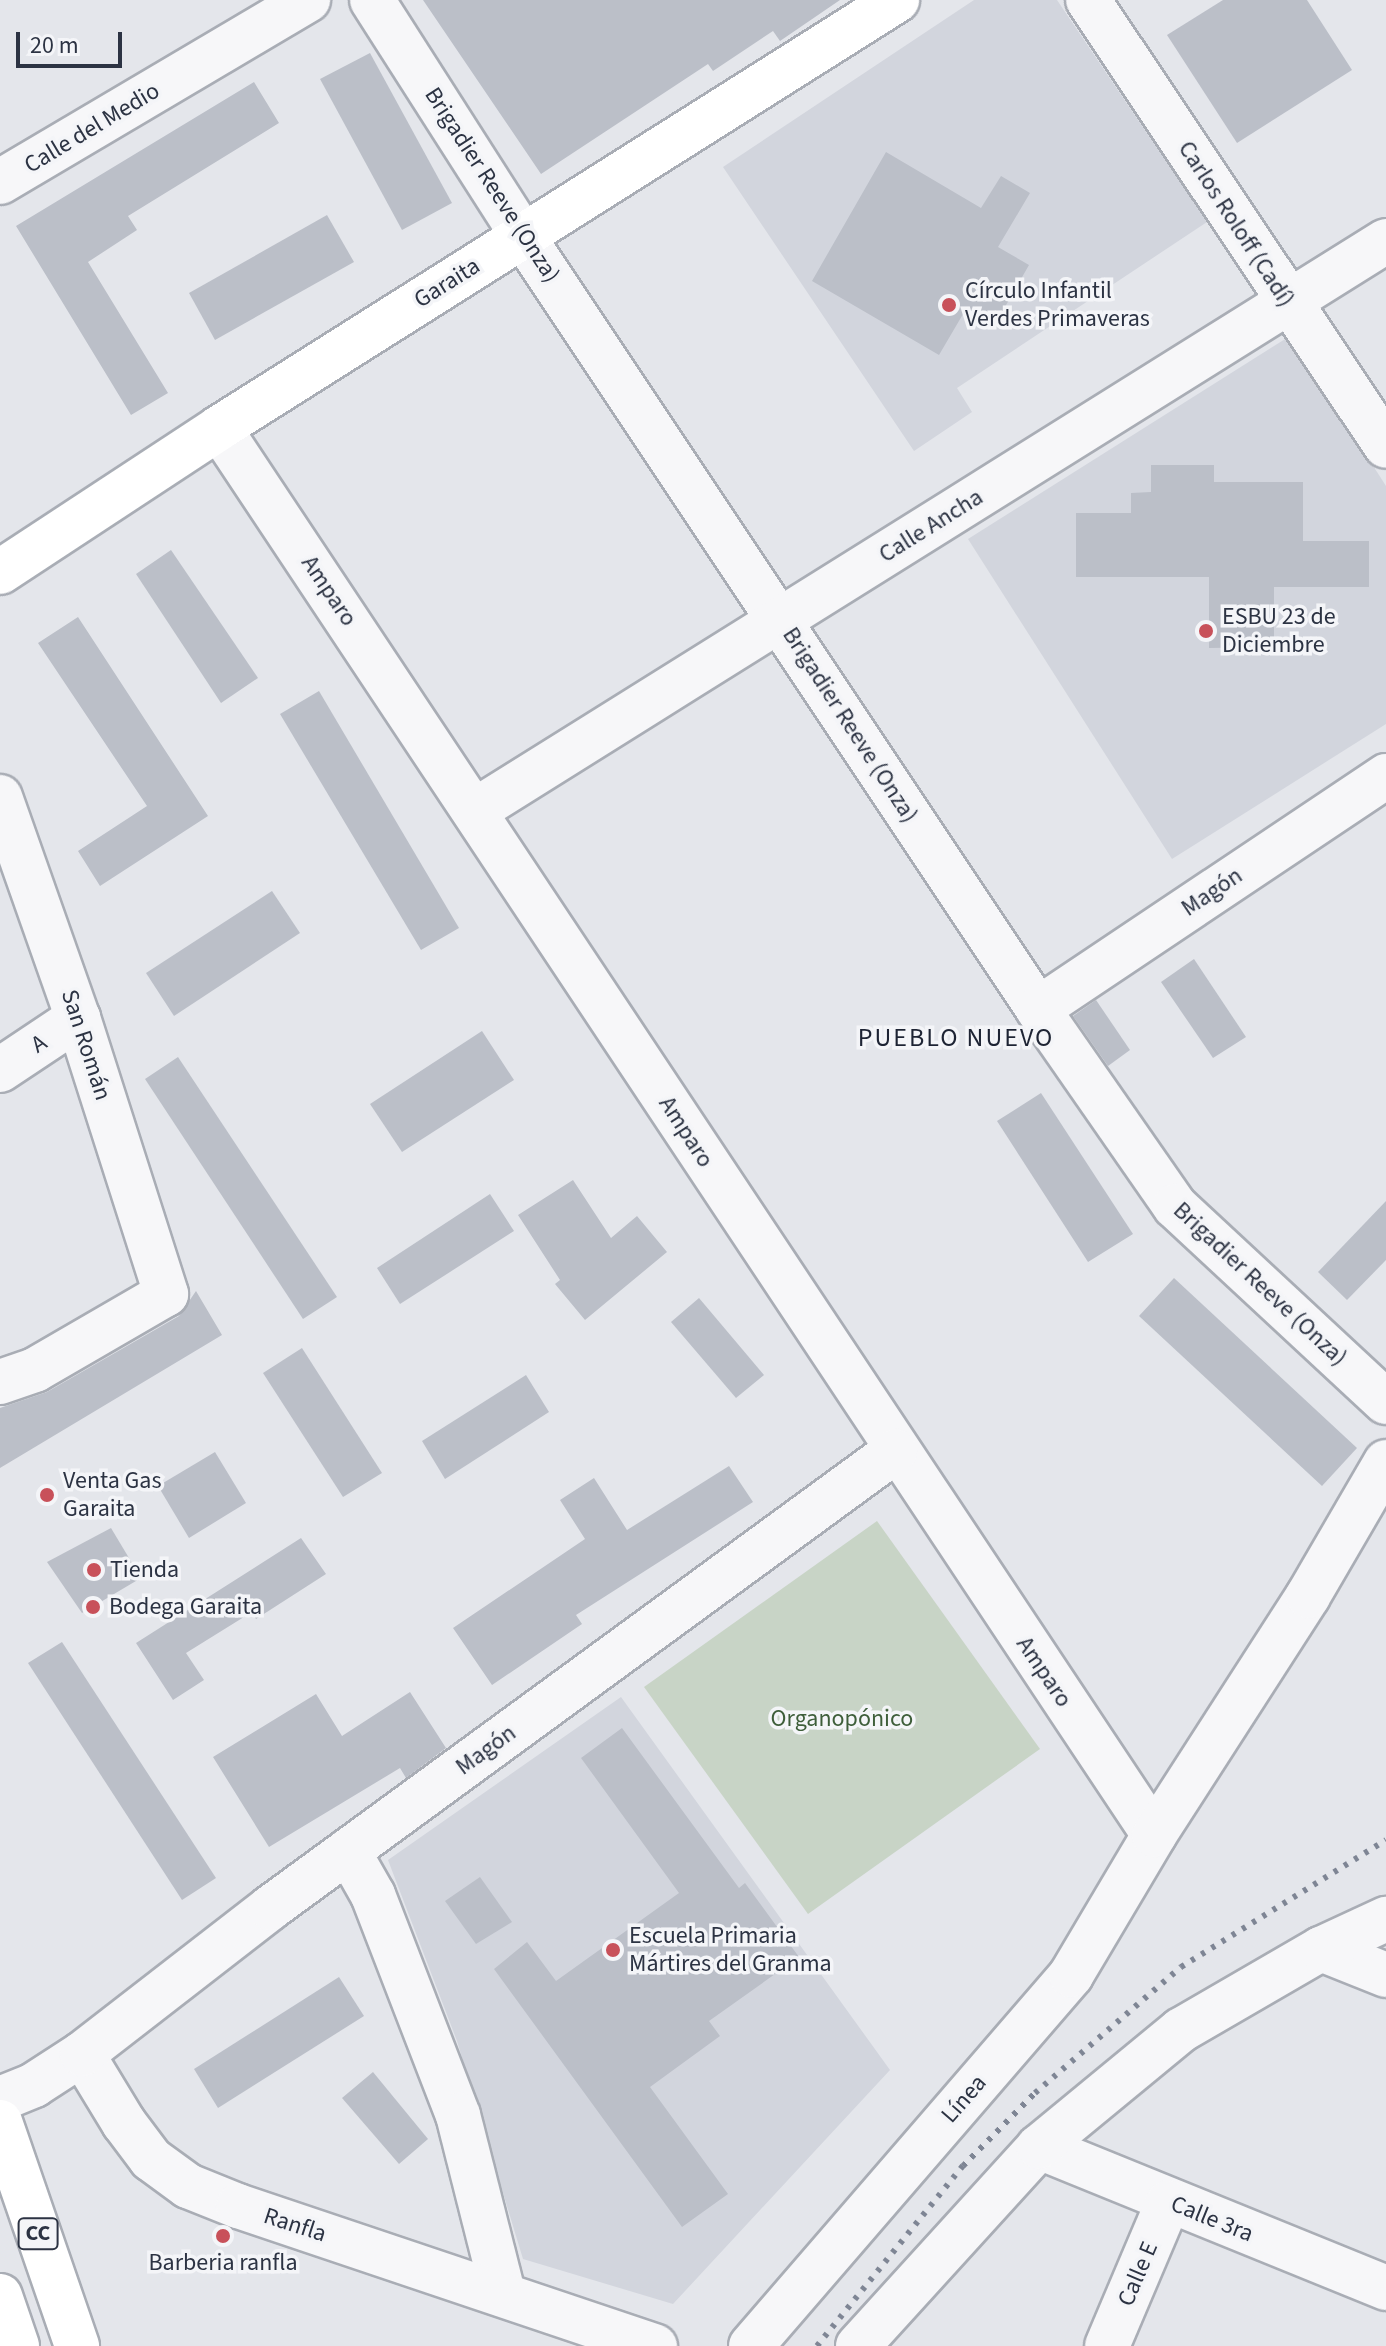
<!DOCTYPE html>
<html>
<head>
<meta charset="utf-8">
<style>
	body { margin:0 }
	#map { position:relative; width:1386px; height:2346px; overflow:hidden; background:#e4e6eb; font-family:"Source Sans 3",sans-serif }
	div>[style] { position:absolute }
	.built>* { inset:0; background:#d2d5dd }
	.green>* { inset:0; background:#c8d4c6 }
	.building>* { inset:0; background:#bbbfc8 }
	.roads { filter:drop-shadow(2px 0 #a9adb5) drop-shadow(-2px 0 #a9adb5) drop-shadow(0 2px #a9adb5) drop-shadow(0 -2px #a9adb5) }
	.minor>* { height:44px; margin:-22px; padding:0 22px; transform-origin:22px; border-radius:22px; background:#f7f7f9 }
	.major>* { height:44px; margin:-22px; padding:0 22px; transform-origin:22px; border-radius:22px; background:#fff }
	.rail>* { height:6px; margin-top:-3px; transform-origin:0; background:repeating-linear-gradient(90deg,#7e8594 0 4px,transparent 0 12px) }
	.dots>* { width:22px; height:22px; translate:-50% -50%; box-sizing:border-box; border:4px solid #f4f5f8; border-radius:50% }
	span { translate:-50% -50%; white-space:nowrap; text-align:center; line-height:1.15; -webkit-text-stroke:7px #f4f5f8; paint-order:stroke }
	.shield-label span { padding:2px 6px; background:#f4f5f8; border:2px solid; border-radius:6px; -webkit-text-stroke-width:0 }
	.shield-label { font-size:22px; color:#2c3343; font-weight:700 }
	.street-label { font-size:24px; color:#2c3343 }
	.poi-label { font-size:24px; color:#2c3343 }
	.left { translate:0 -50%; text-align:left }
	.park-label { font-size:24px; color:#3e5e3a }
	.neighbourhood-label { font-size:26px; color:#1e2434; letter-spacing:2px }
	.scale { position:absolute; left:16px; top:32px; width:106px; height:36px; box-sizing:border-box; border:4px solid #2c3343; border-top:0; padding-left:10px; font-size:24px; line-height:28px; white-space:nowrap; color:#2c3343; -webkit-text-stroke:6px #f4f5f8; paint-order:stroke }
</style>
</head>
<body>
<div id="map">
	<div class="built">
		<i style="clip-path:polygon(974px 0,1057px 0,1207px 222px,957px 388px,972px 412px,914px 451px,723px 167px)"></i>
		<i style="clip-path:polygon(1290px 336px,1386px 486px,1386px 724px,1172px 859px,968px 539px)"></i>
		<i style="clip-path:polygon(621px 1697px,890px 2070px,673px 2304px,523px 2259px,457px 2041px,388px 1860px)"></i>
	</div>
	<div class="green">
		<i style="clip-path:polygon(877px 1521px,1040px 1749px,808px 1914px,644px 1687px)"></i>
	</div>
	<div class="building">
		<i style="clip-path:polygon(423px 0,840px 0,780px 41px,773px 31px,713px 71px,708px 64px,541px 174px)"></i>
		<i style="clip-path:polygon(1223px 0,1307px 0,1352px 70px,1237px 143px,1167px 35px)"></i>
		<i style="clip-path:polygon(370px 53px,452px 203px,402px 230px,320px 79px)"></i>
		<i style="clip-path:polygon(254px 82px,279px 123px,128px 216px,137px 230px,88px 262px,168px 393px,131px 415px,16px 226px)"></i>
		<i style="clip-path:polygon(886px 152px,981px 208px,1001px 176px,1030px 193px,998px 247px,1029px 265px,994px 326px,966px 309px,939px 355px,812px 281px)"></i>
		<i style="clip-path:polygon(327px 215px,354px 262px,215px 340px,189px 293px)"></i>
		<i style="clip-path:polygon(1151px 465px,1214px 465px,1214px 482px,1303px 482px,1303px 541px,1369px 541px,1369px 587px,1274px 587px,1274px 647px,1209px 648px,1209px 577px,1076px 577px,1076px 513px,1131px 513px,1131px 493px,1151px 492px)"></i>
		<i style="clip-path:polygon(171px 550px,258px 678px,221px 703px,136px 574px)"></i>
		<i style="clip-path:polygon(78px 617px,208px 816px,100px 886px,78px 851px,147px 806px,38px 643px)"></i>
		<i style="clip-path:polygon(319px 691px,459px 928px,421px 950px,280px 714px)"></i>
		<i style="clip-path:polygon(272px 891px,300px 933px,174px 1016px,146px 973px)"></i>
		<i style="clip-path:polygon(1194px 959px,1246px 1037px,1213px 1058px,1161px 982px)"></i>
		<i style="clip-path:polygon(1096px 1000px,1130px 1050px,1108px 1066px,1073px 1016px)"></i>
		<i style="clip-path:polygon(482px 1031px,514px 1080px,402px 1152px,370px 1104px)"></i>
		<i style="clip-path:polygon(178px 1057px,337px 1297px,303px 1319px,145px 1079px)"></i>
		<i style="clip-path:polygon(1041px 1093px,1133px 1234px,1088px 1262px,997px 1121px)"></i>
		<i style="clip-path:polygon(573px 1180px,611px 1238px,637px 1216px,667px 1252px,585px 1320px,555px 1284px,560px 1280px,518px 1215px)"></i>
		<i style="clip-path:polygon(490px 1194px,514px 1231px,400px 1304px,377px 1268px)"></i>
		<i style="clip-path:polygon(1386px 1201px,1386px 1260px,1347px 1300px,1318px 1272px)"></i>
		<i style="clip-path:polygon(1174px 1278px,1357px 1448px,1322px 1486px,1139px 1316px)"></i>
		<i style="clip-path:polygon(196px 1291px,222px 1335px,0 1468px,0 1408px,47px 1392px,179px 1316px)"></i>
		<i style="clip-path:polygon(699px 1298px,764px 1375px,736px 1398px,671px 1322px)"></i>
		<i style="clip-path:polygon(302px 1348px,382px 1473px,343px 1497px,263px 1373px)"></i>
		<i style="clip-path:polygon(526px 1375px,549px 1412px,445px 1479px,422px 1441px)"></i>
		<i style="clip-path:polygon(215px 1452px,246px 1503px,189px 1538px,158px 1486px)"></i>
		<i style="clip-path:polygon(729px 1466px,753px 1502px,576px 1615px,582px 1624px,492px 1685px,453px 1628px,585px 1539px,560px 1500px,594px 1478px,627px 1530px)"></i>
		<i style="clip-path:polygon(111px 1528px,141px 1578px,82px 1613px,47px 1562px)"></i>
		<i style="clip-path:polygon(301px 1538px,326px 1574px,256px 1619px,252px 1612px,186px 1653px,204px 1680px,173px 1700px,136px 1643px)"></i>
		<i style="clip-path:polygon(62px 1642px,216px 1878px,182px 1900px,28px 1663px)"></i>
		<i style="clip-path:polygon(410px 1692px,446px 1748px,406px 1778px,400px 1768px,269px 1847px,213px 1757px,316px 1694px,342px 1736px)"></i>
		<i style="clip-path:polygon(622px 1728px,739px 1888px,745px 1883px,799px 1957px,709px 2021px,720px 2036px,650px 2087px,728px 2194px,682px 2227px,494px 1969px,527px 1942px,556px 1981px,679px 1893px,581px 1758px)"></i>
		<i style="clip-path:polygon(480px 1877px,512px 1922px,476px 1944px,445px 1901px)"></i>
		<i style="clip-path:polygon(339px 1977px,364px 2016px,218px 2108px,194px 2069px)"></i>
		<i style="clip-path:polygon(373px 2072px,428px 2139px,399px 2164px,342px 2098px)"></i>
	</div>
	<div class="roads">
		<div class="minor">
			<i style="left:372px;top:0;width:279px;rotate:57.4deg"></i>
			<i style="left:522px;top:235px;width:930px;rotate:56.31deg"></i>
			<i style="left:1038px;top:1009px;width:240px;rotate:55.2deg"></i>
			<i style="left:1175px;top:1206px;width:288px;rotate:42.9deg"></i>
			<i style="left:1088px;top:0;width:536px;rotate:56.25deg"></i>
			<i style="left:0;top:182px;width:358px;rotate:-30.6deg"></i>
			<i style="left:219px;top:428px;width:1689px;rotate:56.39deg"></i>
			<i style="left:0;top:797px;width:234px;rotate:70.6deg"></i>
			<i style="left:78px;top:1018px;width:290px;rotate:72.3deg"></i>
			<i style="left:166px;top:1294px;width:151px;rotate:149.9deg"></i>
			<i style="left:35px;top:1370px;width:37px;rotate:161deg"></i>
			<i style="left:476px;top:810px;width:1073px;rotate:-32.02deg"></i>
			<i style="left:1038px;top:1009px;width:419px;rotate:-33.8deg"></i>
			<i style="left:0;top:1070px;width:94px;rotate:-33.7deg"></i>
			<i style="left:348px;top:1851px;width:51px;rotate:60.4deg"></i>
			<i style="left:373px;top:1895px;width:236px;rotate:68.9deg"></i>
			<i style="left:458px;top:2115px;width:184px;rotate:75.8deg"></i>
			<i style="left:1321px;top:1949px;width:70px;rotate:21.8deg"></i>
			<i style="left:82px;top:2054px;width:81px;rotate:58.7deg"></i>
			<i style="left:124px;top:2123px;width:45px;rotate:53.1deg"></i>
			<i style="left:151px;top:2159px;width:46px;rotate:36.1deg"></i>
			<i style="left:188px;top:2186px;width:54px;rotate:21.8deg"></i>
			<i style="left:238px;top:2206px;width:440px;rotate:18.6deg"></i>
			<i style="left:0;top:2099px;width:37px;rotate:-22deg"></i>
			<i style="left:34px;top:2085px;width:57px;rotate:-32.9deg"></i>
			<i style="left:82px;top:2054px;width:238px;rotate:-37.8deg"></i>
			<i style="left:270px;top:1908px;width:774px;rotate:-36.17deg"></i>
			<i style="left:1039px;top:2147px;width:375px;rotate:22.1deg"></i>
			<i style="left:751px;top:2346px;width:490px;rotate:-49.2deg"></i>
			<i style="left:1071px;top:1975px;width:163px;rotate:-59.3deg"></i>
			<i style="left:1154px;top:1835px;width:284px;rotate:-57.2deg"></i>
			<i style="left:1308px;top:1596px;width:155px;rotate:-59.8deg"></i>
			<i style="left:858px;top:2346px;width:269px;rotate:-47.7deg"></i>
			<i style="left:1039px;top:2147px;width:184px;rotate:-39.5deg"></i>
			<i style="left:1181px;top:2030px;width:162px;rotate:-30.1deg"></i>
			<i style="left:1321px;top:1949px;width:72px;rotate:-24.8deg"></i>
			<i style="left:1107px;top:2346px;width:156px;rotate:-67deg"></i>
		</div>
		<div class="major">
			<i style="left:0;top:572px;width:262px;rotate:-33.3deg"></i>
			<i style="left:219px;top:428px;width:802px;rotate:-32.26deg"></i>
			<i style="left:0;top:2122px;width:237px;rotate:71deg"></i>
			<i style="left:0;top:2296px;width:53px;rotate:71.2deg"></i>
		</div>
	</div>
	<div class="rail">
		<i style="left:817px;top:2346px;width:232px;rotate:-51deg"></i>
		<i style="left:963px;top:2166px;width:103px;rotate:-45.4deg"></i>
		<i style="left:1035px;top:2093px;width:193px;rotate:-40.8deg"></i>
		<i style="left:1181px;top:1967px;width:241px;rotate:-31.8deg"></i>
	</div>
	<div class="dots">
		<i style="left:949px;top:305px;background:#c8515a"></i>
		<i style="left:1206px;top:631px;background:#c8515a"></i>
		<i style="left:47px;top:1495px;background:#c8515a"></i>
		<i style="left:94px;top:1570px;background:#c8515a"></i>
		<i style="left:93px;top:1607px;background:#c8515a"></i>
		<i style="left:613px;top:1950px;background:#c8515a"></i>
		<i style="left:223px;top:2236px;background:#c8515a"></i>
	</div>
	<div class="shield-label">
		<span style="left:38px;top:2234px">CC</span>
	</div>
	<div class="street-label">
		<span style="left:92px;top:128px;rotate:-31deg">Calle del Medio</span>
		<span style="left:492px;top:185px;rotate:57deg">Brigadier Reeve (Onza)</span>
		<span style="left:1236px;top:224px;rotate:57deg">Carlos Roloff (Cadí)</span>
		<span style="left:447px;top:283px;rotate:-32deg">Garaita</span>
		<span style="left:931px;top:526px;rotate:-32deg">Calle Ancha</span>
		<span style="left:329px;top:591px;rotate:56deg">Amparo</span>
		<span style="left:850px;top:725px;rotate:57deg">Brigadier Reeve (Onza)</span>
		<span style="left:1212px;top:892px;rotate:-34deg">Magón</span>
		<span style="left:39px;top:1044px;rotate:-33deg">A</span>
		<span style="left:86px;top:1045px;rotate:72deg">San Román</span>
		<span style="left:686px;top:1132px;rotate:57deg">Amparo</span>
		<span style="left:1260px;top:1284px;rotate:43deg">Brigadier Reeve (Onza)</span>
		<span style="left:1044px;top:1672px;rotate:56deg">Amparo</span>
		<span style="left:486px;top:1750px;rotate:-36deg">Magón</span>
		<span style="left:964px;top:2099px;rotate:-49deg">Línea</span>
		<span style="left:1212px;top:2219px;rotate:22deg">Calle 3ra</span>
		<span style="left:295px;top:2225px;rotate:18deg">Ranfla</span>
		<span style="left:1138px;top:2274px;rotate:-67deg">Calle E</span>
	</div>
	<div class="poi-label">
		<span class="left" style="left:965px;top:305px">Círculo Infantil<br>Verdes Primaveras</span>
		<span class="left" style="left:1222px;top:631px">ESBU 23 de<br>Diciembre</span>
		<span class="left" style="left:63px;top:1495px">Venta Gas<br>Garaita</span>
		<span class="left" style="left:110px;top:1570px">Tienda</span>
		<span class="left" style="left:109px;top:1607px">Bodega Garaita</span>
		<span class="left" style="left:629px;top:1950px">Escuela Primaria<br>Mártires del Granma</span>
		<span style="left:223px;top:2263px">Barberia ranfla</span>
	</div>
	<div class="park-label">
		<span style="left:842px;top:1719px">Organopónico</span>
	</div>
	<div class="neighbourhood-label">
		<span style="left:956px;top:1038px">PUEBLO NUEVO</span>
	</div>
	<div class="scale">20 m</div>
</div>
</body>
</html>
